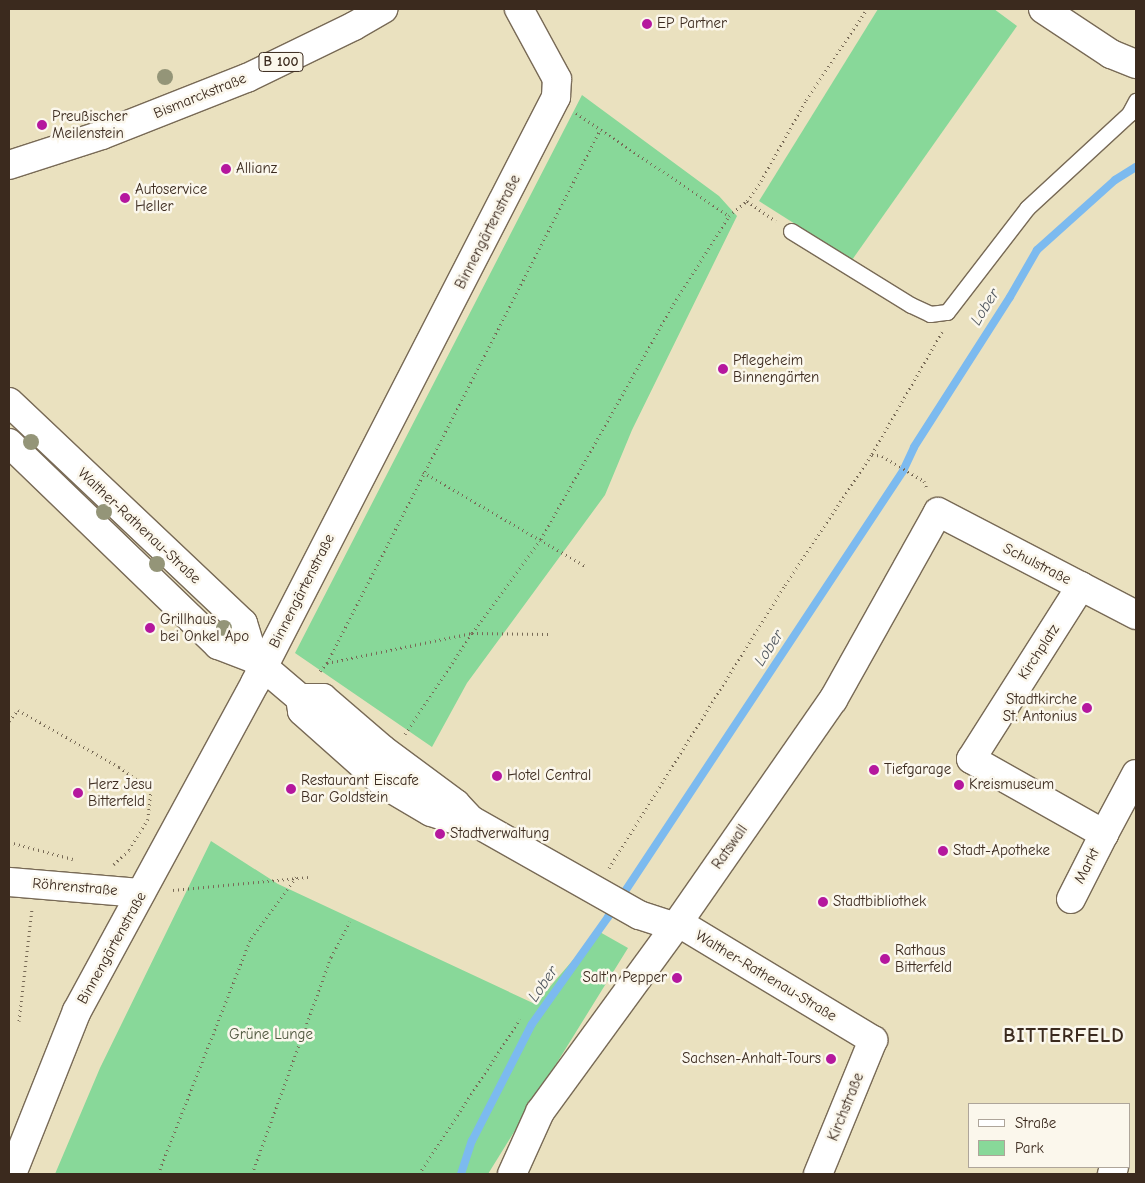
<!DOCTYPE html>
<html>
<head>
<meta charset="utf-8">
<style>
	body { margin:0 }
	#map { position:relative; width:1145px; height:1183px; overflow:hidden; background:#eae1bf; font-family:"Comic Neue",sans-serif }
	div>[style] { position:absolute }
	.green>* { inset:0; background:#88d899 }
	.stream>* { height:8px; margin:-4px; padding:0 4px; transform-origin:4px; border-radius:4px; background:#7cbaef }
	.path>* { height:3px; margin-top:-1.5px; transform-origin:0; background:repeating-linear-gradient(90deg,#786a56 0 1px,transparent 0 5px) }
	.roads { filter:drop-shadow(1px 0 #786a56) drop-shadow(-1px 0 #786a56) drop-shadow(0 1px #786a56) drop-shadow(0 -1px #786a56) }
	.lane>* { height:15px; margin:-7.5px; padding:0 7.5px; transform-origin:7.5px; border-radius:7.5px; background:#fff }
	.street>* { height:28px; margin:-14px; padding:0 14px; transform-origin:14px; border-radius:14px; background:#fff }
	.primary>* { height:28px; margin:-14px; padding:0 14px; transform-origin:14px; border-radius:14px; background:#fff }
	.trees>* { width:16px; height:16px; margin:-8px; border-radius:50%; background:#949578 }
	.dots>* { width:14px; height:14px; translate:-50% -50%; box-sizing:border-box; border:2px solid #fbf7ec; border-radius:50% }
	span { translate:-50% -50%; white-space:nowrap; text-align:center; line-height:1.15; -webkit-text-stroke:5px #fbf7ec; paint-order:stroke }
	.shield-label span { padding:1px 4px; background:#fbf7ec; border:1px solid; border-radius:4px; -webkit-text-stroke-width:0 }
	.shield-label { font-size:14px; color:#3b2a1e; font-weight:700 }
	.poi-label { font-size:15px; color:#3b2a1e }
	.left { translate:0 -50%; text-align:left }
	.right { translate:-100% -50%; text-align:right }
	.street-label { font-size:15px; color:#3b2a1e }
	.park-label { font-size:15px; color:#4e563d }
	.water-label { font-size:16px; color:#4e555d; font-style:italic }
	.district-label { font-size:20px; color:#3b2a1e; font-weight:700; letter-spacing:1px }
	.frame { position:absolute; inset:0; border:10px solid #3b2a1e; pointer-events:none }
	.legend { position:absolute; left:968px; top:1103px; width:162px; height:65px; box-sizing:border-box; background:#fbf7ec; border:1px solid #aea59a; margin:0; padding:6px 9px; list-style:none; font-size:15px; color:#3b2a1e }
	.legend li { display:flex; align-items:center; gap:10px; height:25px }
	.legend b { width:25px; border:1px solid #aea59a }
</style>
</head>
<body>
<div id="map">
	<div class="green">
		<i style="clip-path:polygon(878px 9px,994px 9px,1017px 26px,852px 260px,759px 201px)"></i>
		<i style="clip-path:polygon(582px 95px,719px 196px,737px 216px,632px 430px,605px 495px,467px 683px,432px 747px,295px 653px)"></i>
		<i style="clip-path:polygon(211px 841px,278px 884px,535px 1004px,598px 931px,628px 948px,488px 1174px,55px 1174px,100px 1068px)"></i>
	</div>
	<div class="stream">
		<i style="left:461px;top:1174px;width:35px;rotate:-72deg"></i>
		<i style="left:472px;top:1141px;width:131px;rotate:-62.9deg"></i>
		<i style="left:532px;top:1024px;width:131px;rotate:-54.6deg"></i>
		<i style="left:608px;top:917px;width:535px;rotate:-56.52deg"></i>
		<i style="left:903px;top:471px;width:26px;rotate:-65deg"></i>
		<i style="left:914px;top:447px;width:178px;rotate:-57.4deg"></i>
		<i style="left:1010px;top:297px;width:54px;rotate:-60.1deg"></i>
		<i style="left:1037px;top:250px;width:105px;rotate:-41.9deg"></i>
		<i style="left:1115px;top:180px;width:25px;rotate:-32deg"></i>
	</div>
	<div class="path">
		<i style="left:576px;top:113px;width:184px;rotate:33.9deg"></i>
		<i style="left:747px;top:201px;width:35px;rotate:35deg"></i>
		<i style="left:872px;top:454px;width:10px;rotate:11deg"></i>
		<i style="left:882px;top:456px;width:49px;rotate:30.8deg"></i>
		<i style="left:924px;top:481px;width:9px;rotate:69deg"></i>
		<i style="left:423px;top:472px;width:187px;rotate:30.1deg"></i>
		<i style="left:327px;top:663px;width:148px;rotate:-11.7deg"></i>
		<i style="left:472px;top:633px;width:76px;rotate:0.8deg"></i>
		<i style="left:320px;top:671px;width:11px;rotate:-49deg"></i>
		<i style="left:327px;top:663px;width:599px;rotate:-62.88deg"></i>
		<i style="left:9px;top:721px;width:14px;rotate:-51deg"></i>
		<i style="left:18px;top:710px;width:116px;rotate:29.4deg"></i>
		<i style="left:119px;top:767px;width:39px;rotate:35deg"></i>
		<i style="left:151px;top:789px;width:30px;rotate:96deg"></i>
		<i style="left:148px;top:819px;width:36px;rotate:122deg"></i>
		<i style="left:129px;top:850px;width:21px;rotate:137deg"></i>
		<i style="left:405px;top:734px;width:121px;rotate:-56.4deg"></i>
		<i style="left:472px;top:633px;width:117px;rotate:-53.7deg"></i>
		<i style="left:541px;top:539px;width:265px;rotate:-60.6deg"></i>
		<i style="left:671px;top:308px;width:109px;rotate:-57.8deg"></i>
		<i style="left:729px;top:216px;width:23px;rotate:-40deg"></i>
		<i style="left:747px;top:201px;width:24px;rotate:-55deg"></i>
		<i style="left:761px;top:181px;width:93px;rotate:-60.9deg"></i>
		<i style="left:806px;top:100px;width:110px;rotate:-56.2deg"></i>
		<i style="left:9px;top:842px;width:66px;rotate:14.9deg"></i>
		<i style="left:609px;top:868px;width:333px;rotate:-58.1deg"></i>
		<i style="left:785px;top:585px;width:157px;rotate:-56.4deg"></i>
		<i style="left:872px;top:454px;width:141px;rotate:-60.2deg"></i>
		<i style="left:173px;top:890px;width:137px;rotate:-5.5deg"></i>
		<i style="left:19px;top:1021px;width:113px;rotate:-83.4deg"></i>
		<i style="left:158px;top:1174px;width:254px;rotate:-68.5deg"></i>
		<i style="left:251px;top:938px;width:76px;rotate:-53.6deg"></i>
		<i style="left:252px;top:1174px;width:231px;rotate:-70deg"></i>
		<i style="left:331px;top:957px;width:40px;rotate:-62deg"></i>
		<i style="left:419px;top:1174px;width:185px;rotate:-56.9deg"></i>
	</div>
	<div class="roads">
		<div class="lane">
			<i style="left:791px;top:231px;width:141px;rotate:31.7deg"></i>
			<i style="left:911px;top:305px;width:21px;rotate:25deg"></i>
			<i style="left:930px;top:314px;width:17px;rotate:-7deg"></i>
			<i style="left:947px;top:312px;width:131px;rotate:-52.4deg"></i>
			<i style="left:1027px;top:208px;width:139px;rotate:-42.7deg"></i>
			<i style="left:1129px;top:114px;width:15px;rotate:-62deg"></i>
		</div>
		<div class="street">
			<i style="left:1043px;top:9px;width:82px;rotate:33.5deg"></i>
			<i style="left:1111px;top:54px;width:27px;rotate:22deg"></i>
			<i style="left:9px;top:402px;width:322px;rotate:43.4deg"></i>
			<i style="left:243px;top:623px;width:38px;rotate:73deg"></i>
			<i style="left:9px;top:443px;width:291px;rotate:44deg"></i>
			<i style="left:218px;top:645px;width:39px;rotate:21deg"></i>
			<i style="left:254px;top:659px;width:60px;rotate:40.3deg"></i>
			<i style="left:300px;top:698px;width:23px"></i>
			<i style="left:323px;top:698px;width:78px;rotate:40.8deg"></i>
			<i style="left:382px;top:749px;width:92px;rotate:36.6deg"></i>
			<i style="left:456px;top:804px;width:22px;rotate:47deg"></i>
			<i style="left:471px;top:820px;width:193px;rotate:29.5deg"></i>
			<i style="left:639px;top:915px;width:38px;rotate:18deg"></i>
			<i style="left:675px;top:927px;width:9px;rotate:-6deg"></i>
			<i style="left:684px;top:926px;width:221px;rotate:31.1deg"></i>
			<i style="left:873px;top:1040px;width:145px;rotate:112.3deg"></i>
			<i style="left:1081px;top:586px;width:205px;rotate:122.4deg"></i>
			<i style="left:971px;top:759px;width:153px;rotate:29.4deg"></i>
			<i style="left:1104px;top:834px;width:68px;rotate:-61.9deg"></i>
			<i style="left:300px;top:698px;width:13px;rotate:81deg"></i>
			<i style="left:302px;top:711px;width:111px;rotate:41.7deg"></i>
			<i style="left:385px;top:785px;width:53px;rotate:30.4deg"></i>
			<i style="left:431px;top:812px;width:33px;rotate:18deg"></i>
			<i style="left:462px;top:822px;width:9px;rotate:-13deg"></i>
			<i style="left:9px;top:882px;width:132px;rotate:4.8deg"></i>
			<i style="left:1071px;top:899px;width:73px;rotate:-63.1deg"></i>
			<i style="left:12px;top:1174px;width:175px;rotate:-68.3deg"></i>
			<i style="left:77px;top:1011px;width:373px;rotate:-61.5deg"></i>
			<i style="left:255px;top:683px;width:659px;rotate:-62.81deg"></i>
			<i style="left:556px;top:97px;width:18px;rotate:-87deg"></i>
			<i style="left:557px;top:79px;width:80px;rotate:-118.5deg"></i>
			<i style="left:512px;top:1174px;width:68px;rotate:-65.7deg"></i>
			<i style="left:540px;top:1112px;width:229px;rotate:-53.9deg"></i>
			<i style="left:675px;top:927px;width:277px;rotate:-55.2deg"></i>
			<i style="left:833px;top:700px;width:215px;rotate:-60.8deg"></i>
			<i style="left:938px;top:512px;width:223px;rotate:27.5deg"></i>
			<i style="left:1112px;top:1174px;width:7px;rotate:-74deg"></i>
		</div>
		<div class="primary">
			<i style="left:9px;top:165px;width:98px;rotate:-17.9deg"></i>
			<i style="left:102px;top:135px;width:156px;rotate:-21.5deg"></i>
			<i style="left:247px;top:78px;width:119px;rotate:-25.9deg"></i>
			<i style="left:354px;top:26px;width:34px;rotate:-30deg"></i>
		</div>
	</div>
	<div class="trees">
		<i style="left:165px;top:77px"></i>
		<i style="left:31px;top:442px"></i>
		<i style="left:104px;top:512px"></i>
		<i style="left:157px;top:564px"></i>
		<i style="left:224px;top:628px"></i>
	</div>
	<div class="dots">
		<i style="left:647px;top:24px;background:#b5179e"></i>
		<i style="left:42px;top:125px;background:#b5179e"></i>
		<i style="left:226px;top:169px;background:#b5179e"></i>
		<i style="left:125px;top:198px;background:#b5179e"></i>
		<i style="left:723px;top:369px;background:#b5179e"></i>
		<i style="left:150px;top:628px;background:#b5179e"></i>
		<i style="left:1087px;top:708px;background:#b5179e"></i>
		<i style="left:874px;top:770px;background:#b5179e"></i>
		<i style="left:497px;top:776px;background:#b5179e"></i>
		<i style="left:959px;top:785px;background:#b5179e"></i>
		<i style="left:291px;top:789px;background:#b5179e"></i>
		<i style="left:78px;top:793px;background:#b5179e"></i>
		<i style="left:440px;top:834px;background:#b5179e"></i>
		<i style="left:943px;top:851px;background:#b5179e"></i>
		<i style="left:823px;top:902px;background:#b5179e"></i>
		<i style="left:885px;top:959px;background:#b5179e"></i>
		<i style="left:677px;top:978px;background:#b5179e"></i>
		<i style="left:831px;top:1059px;background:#b5179e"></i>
	</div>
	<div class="shield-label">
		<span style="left:281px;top:62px">B 100</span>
	</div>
	<div class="poi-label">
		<span class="left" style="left:657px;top:24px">EP Partner</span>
		<span class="left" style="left:52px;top:125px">Preußischer<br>Meilenstein</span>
		<span class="left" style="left:236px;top:169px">Allianz</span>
		<span class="left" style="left:135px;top:198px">Autoservice<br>Heller</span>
		<span class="left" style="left:733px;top:369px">Pflegeheim<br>Binnengärten</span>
		<span class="left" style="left:160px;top:628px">Grillhaus<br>bei Onkel Apo</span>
		<span class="right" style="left:1077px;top:708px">Stadtkirche<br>St. Antonius</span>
		<span class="left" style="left:884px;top:770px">Tiefgarage</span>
		<span class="left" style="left:507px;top:776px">Hotel Central</span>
		<span class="left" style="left:301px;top:789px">Restaurant Eiscafe<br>Bar Goldstein</span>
		<span class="left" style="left:88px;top:793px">Herz Jesu<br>Bitterfeld</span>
		<span class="left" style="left:969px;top:785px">Kreismuseum</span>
		<span class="left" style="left:450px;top:834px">Stadtverwaltung</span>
		<span class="left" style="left:953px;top:851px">Stadt-Apotheke</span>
		<span class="left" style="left:833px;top:902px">Stadtbibliothek</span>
		<span class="left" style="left:895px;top:959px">Rathaus<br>Bitterfeld</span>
		<span class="right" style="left:667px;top:978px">Salt'n Pepper</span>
		<span class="right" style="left:821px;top:1059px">Sachsen-Anhalt-Tours</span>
	</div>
	<div class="street-label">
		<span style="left:200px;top:96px;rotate:-22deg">Bismarckstraße</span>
		<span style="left:488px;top:232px;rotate:-63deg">Binnengärtenstraße</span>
		<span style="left:139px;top:526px;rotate:43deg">Walther-Rathenau-Straße</span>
		<span style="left:1037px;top:564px;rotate:27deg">Schulstraße</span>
		<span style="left:302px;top:591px;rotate:-63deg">Binnengärtenstraße</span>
		<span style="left:1039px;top:652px;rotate:-57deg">Kirchplatz</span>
		<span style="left:730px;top:847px;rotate:-55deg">Ratswall</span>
		<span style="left:1087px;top:866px;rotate:-63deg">Markt</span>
		<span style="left:75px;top:887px;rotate:5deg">Röhrenstraße</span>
		<span style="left:112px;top:948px;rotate:-61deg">Binnengärtenstraße</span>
		<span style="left:766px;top:976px;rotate:31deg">Walther-Rathenau-Straße</span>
		<span style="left:846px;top:1107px;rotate:-68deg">Kirchstraße</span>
	</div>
	<div class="park-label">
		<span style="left:271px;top:1035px">Grüne Lunge</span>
	</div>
	<div class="water-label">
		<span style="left:985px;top:307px;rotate:-58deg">Lober</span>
		<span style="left:769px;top:648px;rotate:-57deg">Lober</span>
		<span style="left:543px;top:984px;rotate:-55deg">Lober</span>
	</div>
	<div class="district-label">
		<span style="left:1064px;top:1035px">BITTERFELD</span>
	</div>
	<div class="frame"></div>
	<ul class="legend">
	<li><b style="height:6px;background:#fff"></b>Straße</li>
	<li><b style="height:14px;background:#88d899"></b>Park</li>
	</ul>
</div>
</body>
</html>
